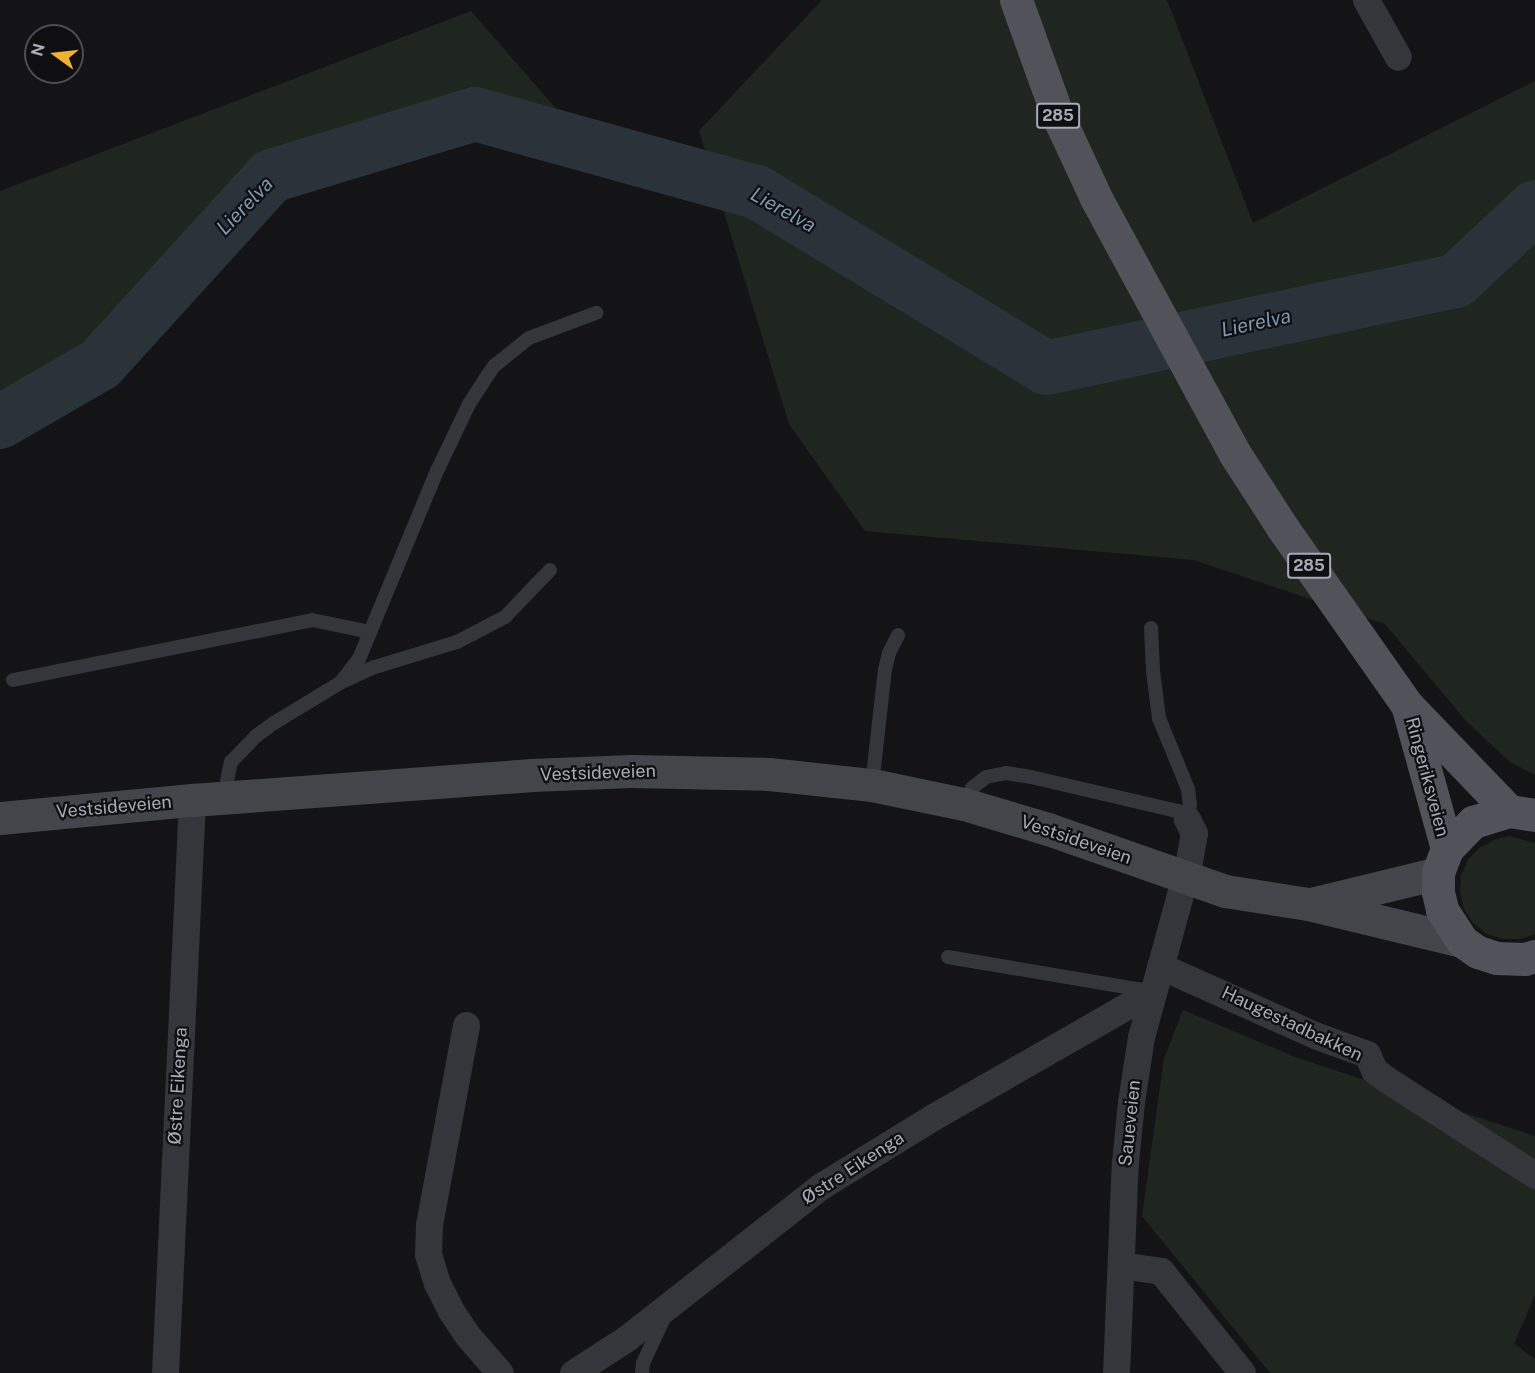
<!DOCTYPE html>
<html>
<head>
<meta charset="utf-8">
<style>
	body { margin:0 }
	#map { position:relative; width:1535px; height:1373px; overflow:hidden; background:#141416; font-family:"Public Sans",sans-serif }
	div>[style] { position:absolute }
	.green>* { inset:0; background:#1f2620 }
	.river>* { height:54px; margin:-27px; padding:0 27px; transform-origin:27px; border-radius:27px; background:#2b333a }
	.service>* { height:14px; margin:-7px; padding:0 7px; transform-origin:7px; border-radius:7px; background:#35363b }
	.minor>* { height:27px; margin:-13.5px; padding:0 13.5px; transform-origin:13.5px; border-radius:13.5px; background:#35363b }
	.secondary>* { height:33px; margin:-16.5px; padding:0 16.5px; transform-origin:16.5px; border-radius:16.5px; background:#43454b }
	.primary>* { height:33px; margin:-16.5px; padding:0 16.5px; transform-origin:16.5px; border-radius:16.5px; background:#52535a }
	span { translate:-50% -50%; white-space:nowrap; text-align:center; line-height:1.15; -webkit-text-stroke:4.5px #0f0f11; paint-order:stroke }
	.shield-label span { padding:2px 4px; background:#0f0f11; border:2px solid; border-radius:4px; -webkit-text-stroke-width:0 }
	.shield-label { font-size:16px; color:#a6abb6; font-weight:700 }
	.street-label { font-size:18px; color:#a6abb6 }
	.water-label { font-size:20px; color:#7e99b1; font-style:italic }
	.north { position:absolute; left:24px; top:24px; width:60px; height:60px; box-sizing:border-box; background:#0f0f11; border:2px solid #4b4d53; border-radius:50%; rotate:285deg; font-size:16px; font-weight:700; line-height:24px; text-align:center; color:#a6abb6 }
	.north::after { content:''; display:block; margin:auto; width:21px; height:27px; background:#efb134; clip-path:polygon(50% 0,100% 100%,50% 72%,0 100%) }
</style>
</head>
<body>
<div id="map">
	<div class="green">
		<i style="clip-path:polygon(822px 0,1167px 0,1253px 223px,1535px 81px,1535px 775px,1510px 762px,1466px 721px,1385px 624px,1194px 560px,865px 531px,789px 424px,699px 131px)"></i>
		<i style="clip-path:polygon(471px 11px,586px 143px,483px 112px,275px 171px,106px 363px,0 424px,0 191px)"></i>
		<i style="clip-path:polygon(1510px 836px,1535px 843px,1535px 934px,1520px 939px,1503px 939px,1487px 934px,1473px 923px,1464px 909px,1460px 892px,1461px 876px,1468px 860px,1479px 848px,1494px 840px)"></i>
		<i style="clip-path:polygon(1183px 1010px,1298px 1058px,1535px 1136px,1535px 1295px,1514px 1344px,1535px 1359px,1535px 1373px,1270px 1373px,1142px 1216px,1164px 1058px)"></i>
	</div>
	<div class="river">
		<i style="left:0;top:422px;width:116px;rotate:-30.1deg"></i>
		<i style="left:100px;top:364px;width:254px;rotate:-47.7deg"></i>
		<i style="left:271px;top:176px;width:213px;rotate:-16.9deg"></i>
		<i style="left:475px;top:114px;width:293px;rotate:15.5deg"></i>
		<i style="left:757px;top:192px;width:338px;rotate:31.3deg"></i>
		<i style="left:1046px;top:368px;width:419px;rotate:-12deg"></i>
		<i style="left:1456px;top:281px;width:108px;rotate:-43.1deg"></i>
	</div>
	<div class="service">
		<i style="left:1151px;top:628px;width:43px;rotate:87.3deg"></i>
		<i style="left:1153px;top:671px;width:47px;rotate:82.7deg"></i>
		<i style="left:1159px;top:718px;width:77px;rotate:67.8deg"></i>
		<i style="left:1188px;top:789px;width:16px;rotate:83deg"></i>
		<i style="left:1190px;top:805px;width:14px;rotate:102deg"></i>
		<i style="left:13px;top:680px;width:305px;rotate:-11.3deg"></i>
		<i style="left:312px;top:620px;width:59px;rotate:11.7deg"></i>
		<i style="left:340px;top:683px;width:31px;rotate:-52deg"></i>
		<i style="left:359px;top:659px;width:204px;rotate:-67.5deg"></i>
		<i style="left:437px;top:471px;width:74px;rotate:-64.5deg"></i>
		<i style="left:469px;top:404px;width:30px;rotate:-57deg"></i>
		<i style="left:485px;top:379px;width:16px;rotate:-55deg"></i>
		<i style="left:494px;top:366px;width:45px;rotate:-38.7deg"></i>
		<i style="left:529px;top:338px;width:72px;rotate:-20.5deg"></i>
		<i style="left:872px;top:785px;width:116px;rotate:-83.6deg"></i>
		<i style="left:885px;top:670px;width:17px;rotate:-77deg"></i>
		<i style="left:889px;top:653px;width:20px;rotate:-63deg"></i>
		<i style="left:224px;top:797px;width:36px;rotate:-79deg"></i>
		<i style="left:231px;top:762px;width:36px;rotate:-46deg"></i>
		<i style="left:256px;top:736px;width:22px;rotate:-36deg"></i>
		<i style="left:274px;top:723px;width:77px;rotate:-31.2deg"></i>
		<i style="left:340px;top:683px;width:38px;rotate:-25deg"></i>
		<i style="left:375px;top:667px;width:86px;rotate:-17deg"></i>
		<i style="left:457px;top:642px;width:54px;rotate:-27.5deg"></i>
		<i style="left:505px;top:617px;width:65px;rotate:-46.2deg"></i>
		<i style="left:964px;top:804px;width:18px;rotate:-63deg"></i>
		<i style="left:972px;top:788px;width:18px;rotate:-38deg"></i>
		<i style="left:986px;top:777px;width:20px;rotate:-11deg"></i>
		<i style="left:1006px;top:773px;width:25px;rotate:9deg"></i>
		<i style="left:1031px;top:777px;width:154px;rotate:13.1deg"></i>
		<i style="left:1181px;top:812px;width:9px;rotate:49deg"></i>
		<i style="left:948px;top:957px;width:203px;rotate:9.6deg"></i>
		<i style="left:642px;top:1373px;width:10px;rotate:-84deg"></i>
		<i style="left:643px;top:1363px;width:54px;rotate:-64.9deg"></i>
	</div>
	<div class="minor">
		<i style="left:1366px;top:0;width:65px;rotate:60.7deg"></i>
		<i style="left:1160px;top:966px;width:172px;rotate:24deg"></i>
		<i style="left:1317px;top:1036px;width:53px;rotate:19.8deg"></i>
		<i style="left:1367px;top:1054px;width:17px;rotate:66deg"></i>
		<i style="left:1374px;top:1070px;width:15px;rotate:37deg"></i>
		<i style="left:1386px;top:1079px;width:177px;rotate:32.8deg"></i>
		<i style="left:466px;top:1025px;width:202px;rotate:100.5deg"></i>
		<i style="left:429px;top:1224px;width:30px;rotate:92deg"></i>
		<i style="left:428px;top:1254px;width:30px;rotate:73deg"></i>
		<i style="left:437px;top:1283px;width:31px;rotate:63deg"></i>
		<i style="left:451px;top:1311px;width:29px;rotate:56deg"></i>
		<i style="left:467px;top:1335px;width:50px;rotate:49deg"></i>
		<i style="left:1121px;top:1265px;width:40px;rotate:8.5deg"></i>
		<i style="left:1161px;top:1271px;width:130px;rotate:51.5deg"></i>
		<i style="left:165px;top:1373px;width:574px;rotate:-87.3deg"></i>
		<i style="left:573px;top:1373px;width:64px;rotate:-32.9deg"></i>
		<i style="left:627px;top:1338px;width:246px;rotate:-38.1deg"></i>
		<i style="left:821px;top:1186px;width:132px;rotate:-31.6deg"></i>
		<i style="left:933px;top:1117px;width:254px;rotate:-29.8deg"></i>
		<i style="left:1116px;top:1373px;width:211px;rotate:-87.6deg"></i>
		<i style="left:1125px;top:1162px;width:60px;rotate:-84.3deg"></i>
		<i style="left:1131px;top:1102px;width:66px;rotate:-81.3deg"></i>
		<i style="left:1141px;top:1037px;width:182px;rotate:-74.7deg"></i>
		<i style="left:1189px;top:861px;width:28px;rotate:-80deg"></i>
		<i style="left:1194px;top:833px;width:16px;rotate:-117deg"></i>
	</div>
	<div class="secondary">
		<i style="left:0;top:818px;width:193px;rotate:-5.4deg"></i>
		<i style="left:192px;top:800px;width:341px;rotate:-4.2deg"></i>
		<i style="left:532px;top:775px;width:99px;rotate:-2.3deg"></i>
		<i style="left:631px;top:771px;width:138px;rotate:1.2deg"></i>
		<i style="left:769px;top:774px;width:104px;rotate:6.1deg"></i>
		<i style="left:872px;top:785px;width:94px;rotate:11.7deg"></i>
		<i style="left:964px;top:804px;width:88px;rotate:16.6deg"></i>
		<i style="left:1048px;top:829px;width:188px;rotate:19.3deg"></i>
		<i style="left:1225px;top:891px;width:84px;rotate:8.9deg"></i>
		<i style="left:1308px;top:904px;width:158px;rotate:13.5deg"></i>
		<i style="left:1315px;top:903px;width:127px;rotate:-13.7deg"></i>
	</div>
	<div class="primary">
		<i style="left:1016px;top:0;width:121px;rotate:70.2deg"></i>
		<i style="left:1057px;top:114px;width:95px;rotate:65.1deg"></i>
		<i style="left:1097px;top:200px;width:289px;rotate:61.5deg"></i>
		<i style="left:1235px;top:454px;width:87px;rotate:57.2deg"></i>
		<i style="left:1282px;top:527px;width:219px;rotate:54.9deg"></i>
		<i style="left:1408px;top:706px;width:146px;rotate:46.1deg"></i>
		<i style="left:1408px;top:708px;width:146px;rotate:74.5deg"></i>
		<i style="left:1535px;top:815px;width:26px;rotate:-171deg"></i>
		<i style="left:1509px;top:811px;width:38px;rotate:163deg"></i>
		<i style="left:1473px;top:822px;width:37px;rotate:134deg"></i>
		<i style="left:1447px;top:849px;width:26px;rotate:111deg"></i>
		<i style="left:1438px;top:873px;width:19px;rotate:90deg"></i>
		<i style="left:1438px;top:892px;width:18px;rotate:77deg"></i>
		<i style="left:1442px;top:910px;width:37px;rotate:57deg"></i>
		<i style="left:1462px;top:941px;width:19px;rotate:35deg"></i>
		<i style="left:1478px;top:952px;width:19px;rotate:18deg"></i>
		<i style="left:1496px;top:958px;width:29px;rotate:2deg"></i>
		<i style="left:1525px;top:959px;width:10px;rotate:-17deg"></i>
	</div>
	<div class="shield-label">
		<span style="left:1058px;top:116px">285</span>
		<span style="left:1309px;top:566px">285</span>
	</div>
	<div class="street-label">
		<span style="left:598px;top:773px;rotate:-2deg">Vestsideveien</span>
		<span style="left:1427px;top:777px;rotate:75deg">Ringeriksveien</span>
		<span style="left:114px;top:807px;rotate:-5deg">Vestsideveien</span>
		<span style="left:1076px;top:840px;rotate:19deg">Vestsideveien</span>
		<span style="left:1292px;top:1024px;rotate:25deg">Haugestadbakken</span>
		<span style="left:178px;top:1086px;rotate:-87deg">Østre Eikenga</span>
		<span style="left:1130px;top:1123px;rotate:-84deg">Saueveien</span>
		<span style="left:853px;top:1168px;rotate:-33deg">Østre Eikenga</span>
	</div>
	<div class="water-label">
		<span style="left:245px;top:206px;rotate:-46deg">Lierelva</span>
		<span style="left:783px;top:210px;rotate:29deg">Lierelva</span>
		<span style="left:1256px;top:323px;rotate:-12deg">Lierelva</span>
	</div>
	<div class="north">N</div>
</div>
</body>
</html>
